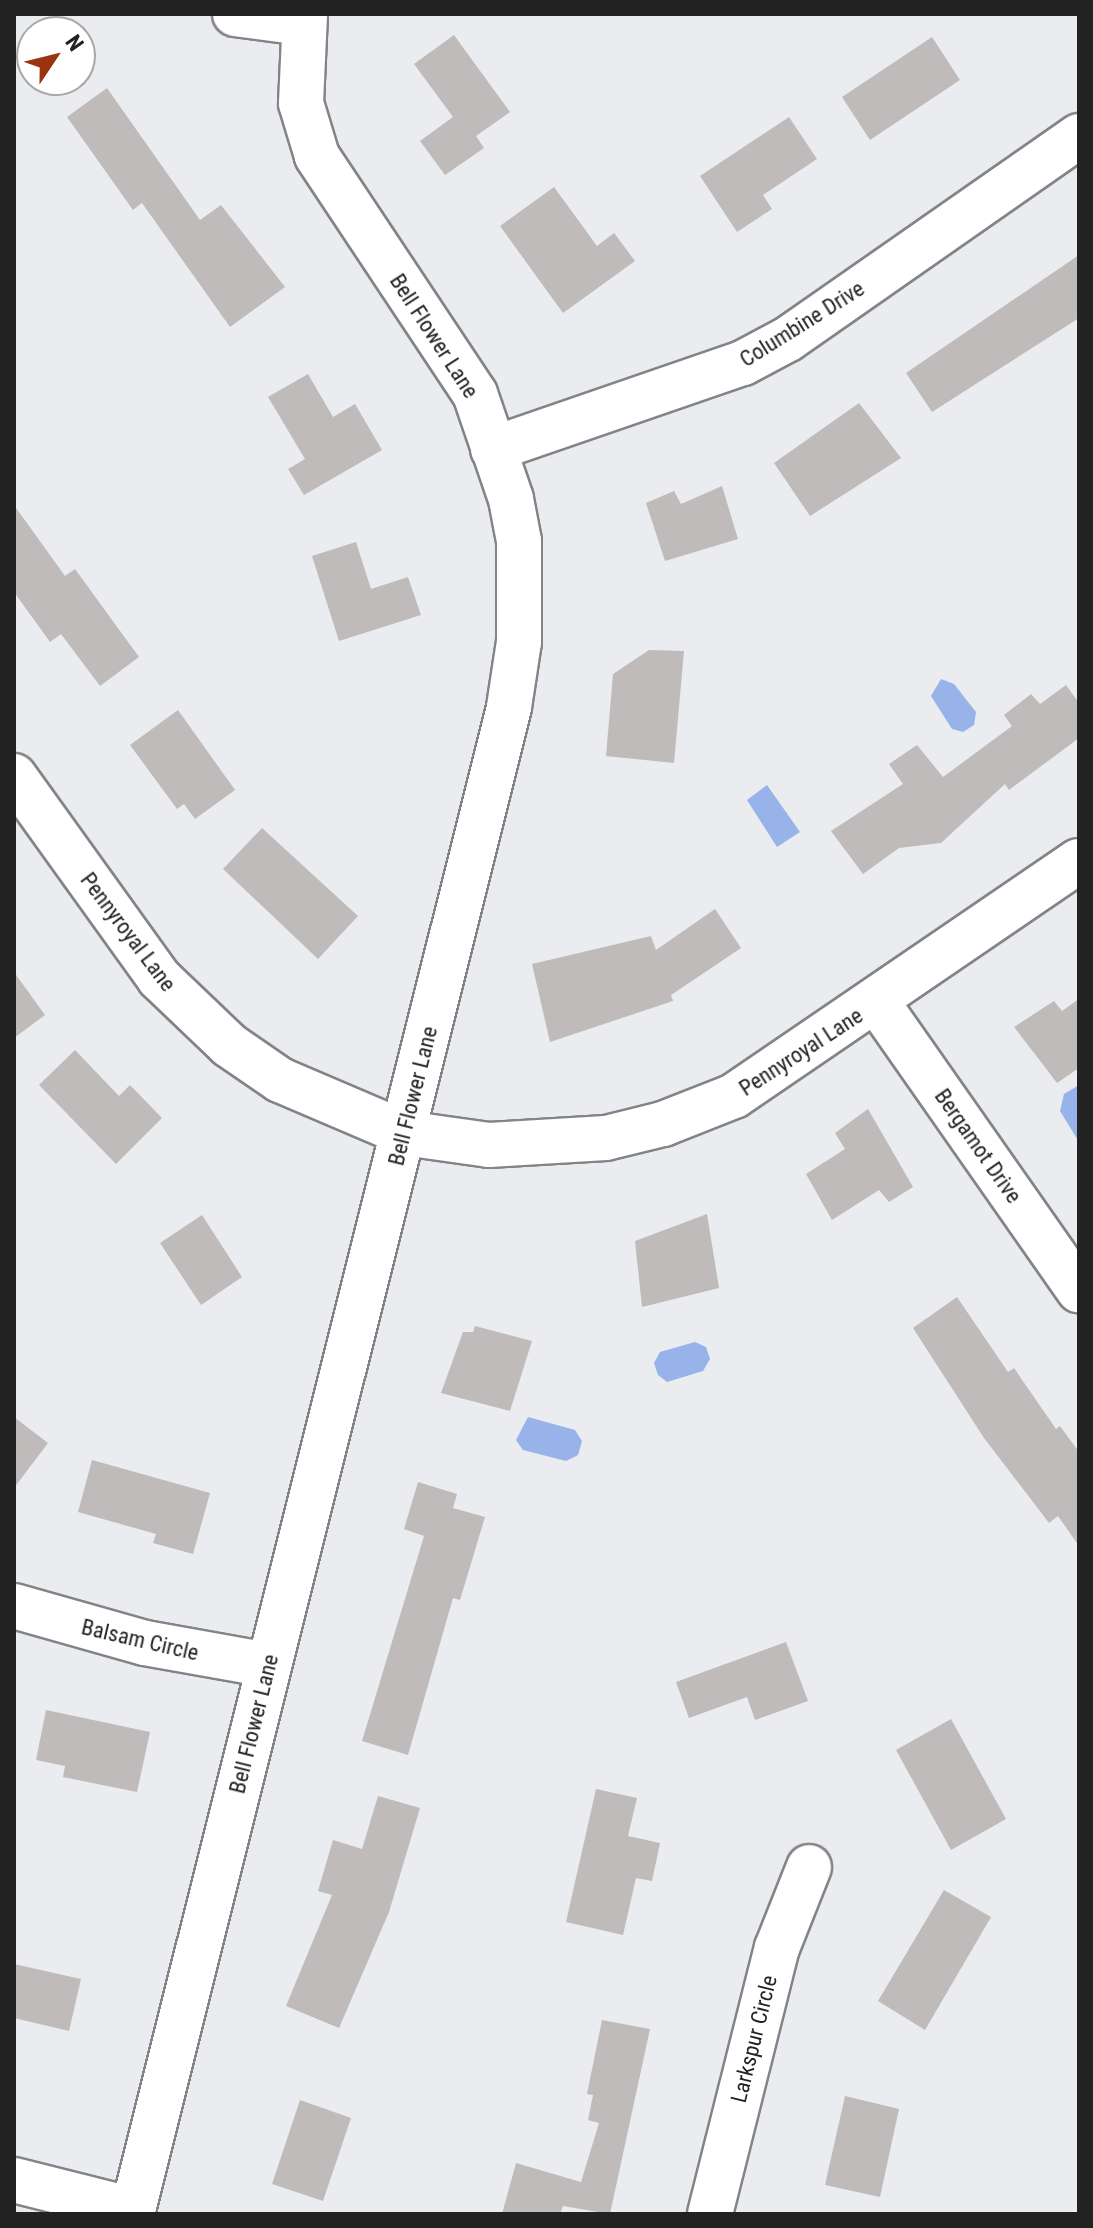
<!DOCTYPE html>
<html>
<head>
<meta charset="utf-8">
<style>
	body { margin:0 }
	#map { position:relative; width:1093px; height:2228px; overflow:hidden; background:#eaecef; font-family:"Roboto Condensed",sans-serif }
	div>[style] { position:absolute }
	.water>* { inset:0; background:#97b3ea }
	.building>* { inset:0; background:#bfbbba }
	.roads { filter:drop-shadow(2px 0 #828487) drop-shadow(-2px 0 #828487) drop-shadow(0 2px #828487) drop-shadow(0 -2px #828487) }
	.minor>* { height:44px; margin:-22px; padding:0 22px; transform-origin:22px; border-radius:22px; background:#fff }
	span { translate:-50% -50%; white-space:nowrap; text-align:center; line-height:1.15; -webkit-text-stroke:6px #fff; paint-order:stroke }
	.street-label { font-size:22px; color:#222223 }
	.frame { position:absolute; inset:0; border:16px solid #222223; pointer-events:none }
	.north { position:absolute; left:16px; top:16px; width:80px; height:80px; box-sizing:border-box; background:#fff; border:2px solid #a7a7a7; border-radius:50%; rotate:55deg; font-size:22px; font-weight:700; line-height:32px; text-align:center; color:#222223 }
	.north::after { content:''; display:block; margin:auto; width:28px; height:36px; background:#9a3310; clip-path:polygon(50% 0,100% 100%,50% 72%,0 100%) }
</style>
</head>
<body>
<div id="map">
	<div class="water">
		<i style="clip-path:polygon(941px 679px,954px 684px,976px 712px,974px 725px,963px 732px,952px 729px,931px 696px)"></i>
		<i style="clip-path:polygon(767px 785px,800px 832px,777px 847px,747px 800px)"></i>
		<i style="clip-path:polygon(1079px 1085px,1079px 1142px,1060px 1111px,1064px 1094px)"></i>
		<i style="clip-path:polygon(695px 1342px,706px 1347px,710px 1359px,703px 1371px,667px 1382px,658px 1375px,654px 1363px,660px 1352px)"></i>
		<i style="clip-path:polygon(528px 1417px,575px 1430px,582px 1441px,578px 1455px,566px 1461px,523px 1450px,516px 1440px)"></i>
	</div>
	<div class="building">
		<i style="clip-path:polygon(454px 35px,510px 112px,476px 136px,484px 148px,445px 175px,420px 141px,453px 117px,414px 64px)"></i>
		<i style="clip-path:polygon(932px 37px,960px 80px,870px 140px,842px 97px)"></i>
		<i style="clip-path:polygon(107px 88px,200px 220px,221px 205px,285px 287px,230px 327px,142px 203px,133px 210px,67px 117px)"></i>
		<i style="clip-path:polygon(789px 117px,817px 159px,763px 195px,772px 209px,737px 232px,700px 176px)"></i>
		<i style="clip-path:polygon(554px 187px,597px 246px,614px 233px,635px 261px,563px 313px,500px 226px)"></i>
		<i style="clip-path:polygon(1079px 255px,1079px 318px,932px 412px,906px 373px)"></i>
		<i style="clip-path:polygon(308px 374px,333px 417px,355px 404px,382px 450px,304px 495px,288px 469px,305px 459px,268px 397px)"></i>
		<i style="clip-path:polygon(859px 403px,901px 458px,810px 516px,774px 463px)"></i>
		<i style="clip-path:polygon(722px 486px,738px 539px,665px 561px,646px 503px,674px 491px,681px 504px)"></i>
		<i style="clip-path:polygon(14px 505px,65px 576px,75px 569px,139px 657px,100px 686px,61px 634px,50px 642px,14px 592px)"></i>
		<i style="clip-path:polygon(356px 542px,371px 589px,408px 577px,421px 615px,339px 641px,312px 556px)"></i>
		<i style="clip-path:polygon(649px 650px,684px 651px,674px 763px,606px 756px,613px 674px)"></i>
		<i style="clip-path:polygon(1066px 685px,1079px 703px,1079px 738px,1009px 790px,1005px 784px,941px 843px,899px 848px,863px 874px,831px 831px,903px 784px,889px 764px,917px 745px,943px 777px,1012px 726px,1004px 715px,1031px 694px,1040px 704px)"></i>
		<i style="clip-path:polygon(178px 710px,235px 790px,195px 819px,184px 804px,177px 809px,130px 745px)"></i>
		<i style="clip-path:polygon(262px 828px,358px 916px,318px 959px,223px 869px)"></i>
		<i style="clip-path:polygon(715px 909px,741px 948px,671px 995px,673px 1001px,550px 1042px,532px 964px,651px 936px,656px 950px)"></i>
		<i style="clip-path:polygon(14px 972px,45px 1015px,14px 1038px)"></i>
		<i style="clip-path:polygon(1079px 999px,1079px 1068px,1057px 1083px,1014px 1027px,1054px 1001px,1062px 1011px)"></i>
		<i style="clip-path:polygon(75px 1050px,119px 1096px,130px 1085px,162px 1118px,116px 1164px,39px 1085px)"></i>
		<i style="clip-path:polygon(868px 1109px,913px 1187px,889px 1202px,879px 1190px,832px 1220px,806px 1174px,845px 1149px,835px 1133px)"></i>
		<i style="clip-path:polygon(707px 1214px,719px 1288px,642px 1307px,635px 1241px)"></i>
		<i style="clip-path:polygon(202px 1215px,242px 1277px,201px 1305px,160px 1243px)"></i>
		<i style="clip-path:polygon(957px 1297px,1008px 1372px,1014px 1368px,1056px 1429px,1060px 1426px,1079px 1452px,1079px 1546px,1058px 1516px,1049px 1523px,984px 1438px,913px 1328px)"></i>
		<i style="clip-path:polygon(475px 1326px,532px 1341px,510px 1411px,441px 1393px,463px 1332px,473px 1332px)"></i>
		<i style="clip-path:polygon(14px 1417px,48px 1443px,14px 1488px)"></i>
		<i style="clip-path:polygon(92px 1460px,210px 1493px,193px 1554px,153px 1543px,156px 1534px,78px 1512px)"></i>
		<i style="clip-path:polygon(418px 1482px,457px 1494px,453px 1508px,485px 1517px,460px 1600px,453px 1598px,408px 1755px,362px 1741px,424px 1536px,404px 1529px)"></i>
		<i style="clip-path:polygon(786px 1642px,808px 1701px,755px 1720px,747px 1697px,689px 1718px,676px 1682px)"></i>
		<i style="clip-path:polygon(46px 1710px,150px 1732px,137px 1792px,63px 1777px,65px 1766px,36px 1760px)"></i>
		<i style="clip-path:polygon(951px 1719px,1006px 1819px,951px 1850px,896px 1750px)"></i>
		<i style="clip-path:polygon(596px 1789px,637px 1798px,628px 1836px,660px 1843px,652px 1881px,636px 1878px,623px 1935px,566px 1922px)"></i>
		<i style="clip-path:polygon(378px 1796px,420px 1808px,389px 1912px,339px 2028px,286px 2006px,332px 1895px,318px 1891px,333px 1840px,362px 1849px)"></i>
		<i style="clip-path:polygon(944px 1890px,991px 1917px,925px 2030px,878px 2001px)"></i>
		<i style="clip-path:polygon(14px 1964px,81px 1979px,69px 2031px,14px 2018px)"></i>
		<i style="clip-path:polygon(602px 2020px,650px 2029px,610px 2214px,563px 2206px,560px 2214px,502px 2214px,516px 2163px,581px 2182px,599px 2123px,588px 2120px,593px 2095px,587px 2094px)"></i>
		<i style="clip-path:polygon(845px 2096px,899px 2109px,880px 2197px,825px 2185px)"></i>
		<i style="clip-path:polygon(300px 2100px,351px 2118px,323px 2201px,272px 2184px)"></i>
	</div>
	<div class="roads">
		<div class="minor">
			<i style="left:235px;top:14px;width:69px;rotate:7.5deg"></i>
			<i style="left:493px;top:449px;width:264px;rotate:-19deg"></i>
			<i style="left:743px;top:363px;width:51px;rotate:-28.1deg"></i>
			<i style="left:788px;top:339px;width:355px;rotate:-34.9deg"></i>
			<i style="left:14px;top:776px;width:249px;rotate:54.3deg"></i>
			<i style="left:159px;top:978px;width:97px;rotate:43.7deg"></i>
			<i style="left:229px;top:1045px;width:62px;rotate:34.5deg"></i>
			<i style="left:280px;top:1080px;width:135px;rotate:23.1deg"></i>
			<i style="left:404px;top:1133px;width:86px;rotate:8deg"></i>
			<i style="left:489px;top:1145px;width:117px;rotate:-3.4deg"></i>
			<i style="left:606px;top:1138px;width:59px;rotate:-13.8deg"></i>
			<i style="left:663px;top:1124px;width:76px;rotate:-21.5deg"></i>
			<i style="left:734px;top:1096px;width:417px;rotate:-34.3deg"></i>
			<i style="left:877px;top:1002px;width:352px;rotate:55deg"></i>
			<i style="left:14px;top:1606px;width:136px;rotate:15.8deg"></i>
			<i style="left:145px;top:1643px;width:126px;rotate:10.1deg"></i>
			<i style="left:14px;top:2180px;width:123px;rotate:14.1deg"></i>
			<i style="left:132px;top:2214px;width:1553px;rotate:-75.95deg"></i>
			<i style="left:509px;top:707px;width:66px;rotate:-81.3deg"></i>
			<i style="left:519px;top:642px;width:101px;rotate:-90deg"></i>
			<i style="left:519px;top:541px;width:43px;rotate:-100.8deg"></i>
			<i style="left:511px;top:499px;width:111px;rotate:-108.9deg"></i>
			<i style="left:475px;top:394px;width:286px;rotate:-123.6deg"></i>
			<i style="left:317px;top:156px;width:55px;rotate:-106.8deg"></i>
			<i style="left:301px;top:103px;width:89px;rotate:-87.4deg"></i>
			<i style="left:710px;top:2214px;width:274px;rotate:-75.9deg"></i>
			<i style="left:777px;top:1948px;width:87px;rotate:-68.4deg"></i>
		</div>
	</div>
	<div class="street-label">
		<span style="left:802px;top:324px;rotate:-32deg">Columbine Drive</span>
		<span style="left:434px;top:336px;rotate:57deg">Bell Flower Lane</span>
		<span style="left:128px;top:932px;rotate:53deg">Pennyroyal Lane</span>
		<span style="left:801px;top:1052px;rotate:-33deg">Pennyroyal Lane</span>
		<span style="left:413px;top:1096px;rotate:-76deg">Bell Flower Lane</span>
		<span style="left:978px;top:1146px;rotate:55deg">Bergamot Drive</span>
		<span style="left:140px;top:1640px;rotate:13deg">Balsam Circle</span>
		<span style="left:254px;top:1724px;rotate:-76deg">Bell Flower Lane</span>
		<span style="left:754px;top:2039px;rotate:-76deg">Larkspur Circle</span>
	</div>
	<div class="frame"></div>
	<div class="north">N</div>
</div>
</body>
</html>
